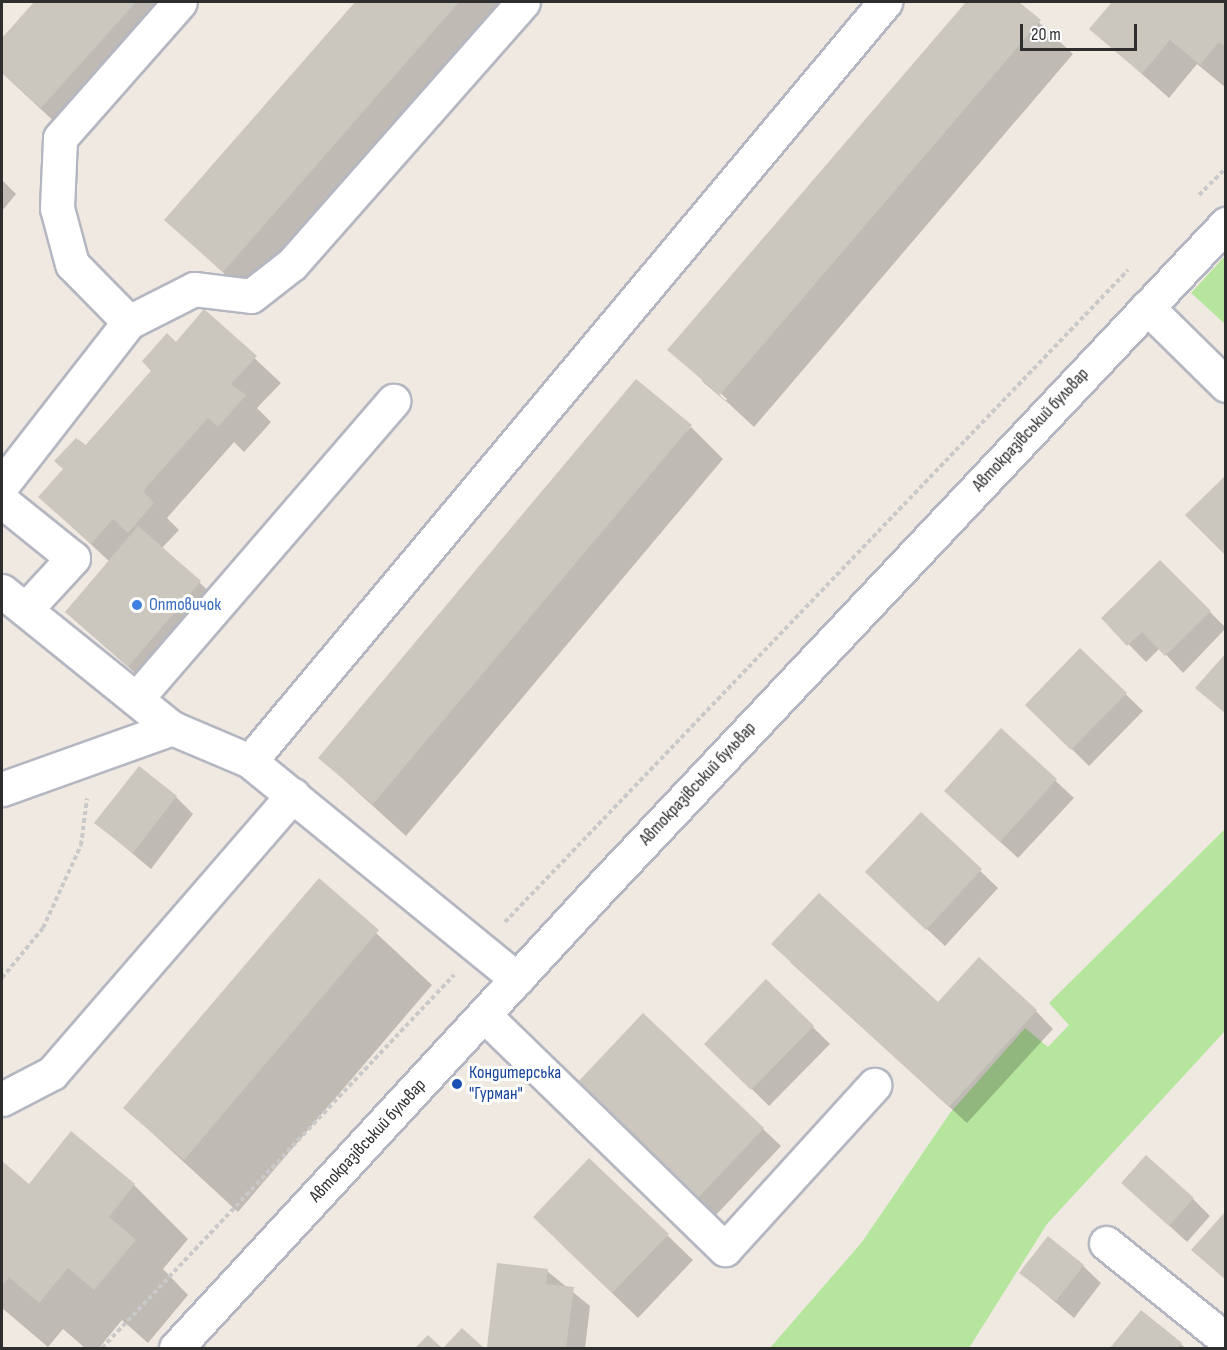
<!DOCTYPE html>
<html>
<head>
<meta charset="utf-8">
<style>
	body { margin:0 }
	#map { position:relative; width:1227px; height:1350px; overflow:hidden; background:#efe9e1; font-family:"Sofia Sans Condensed",sans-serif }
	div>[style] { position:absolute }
	.green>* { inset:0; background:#b6e59e }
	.shadow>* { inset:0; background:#0003 }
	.building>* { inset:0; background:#cbc7bf }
	.path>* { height:4px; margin-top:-2px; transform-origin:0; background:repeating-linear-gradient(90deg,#c9c9c9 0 4.5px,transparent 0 7.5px) }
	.roads { filter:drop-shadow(2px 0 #b4b7c1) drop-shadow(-2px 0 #b4b7c1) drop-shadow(0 2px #b4b7c1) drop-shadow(0 -2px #b4b7c1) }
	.minor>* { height:33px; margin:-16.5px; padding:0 16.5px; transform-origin:16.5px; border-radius:16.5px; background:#fff }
	.dots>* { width:16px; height:16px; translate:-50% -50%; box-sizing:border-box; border:3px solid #fff; border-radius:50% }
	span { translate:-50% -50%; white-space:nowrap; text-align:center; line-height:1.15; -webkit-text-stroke:6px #fff; paint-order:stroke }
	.street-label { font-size:18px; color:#2e2e2e }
	.shop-label { font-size:18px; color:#366cbe }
	.left { translate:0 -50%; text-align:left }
	.transit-label { font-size:18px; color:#164399 }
	.frame { position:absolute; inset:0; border:3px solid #2e2e2e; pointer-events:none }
	.scale { position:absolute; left:1020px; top:24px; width:117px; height:27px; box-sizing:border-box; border:3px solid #2e2e2e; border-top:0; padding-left:8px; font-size:18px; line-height:21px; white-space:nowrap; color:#2e2e2e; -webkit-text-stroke:4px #fff; paint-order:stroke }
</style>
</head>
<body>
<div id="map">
	<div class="green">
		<i style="clip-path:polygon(1225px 256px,1225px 324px,1191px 293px)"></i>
		<i style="clip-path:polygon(1225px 829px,1225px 1031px,1047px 1224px,969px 1348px,770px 1348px,862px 1242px,950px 1113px,1025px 1028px,1048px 1047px,1069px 1025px,1049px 1003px)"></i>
	</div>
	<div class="shadow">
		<i style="clip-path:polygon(36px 2px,198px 2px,74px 140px,2px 73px,2px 40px)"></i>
		<i style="clip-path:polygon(357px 2px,520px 2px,256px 303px,166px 220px)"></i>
		<i style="clip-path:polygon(evenodd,968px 2px,1017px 2px,1073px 54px,754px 427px,670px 349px,968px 2px,702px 377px,727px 399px,725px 401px,702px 381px,702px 377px)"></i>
		<i style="clip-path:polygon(1114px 2px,1226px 2px,1226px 88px,1197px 64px,1169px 98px,1091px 29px)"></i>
		<i style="clip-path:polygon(2px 180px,16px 194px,2px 211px)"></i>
		<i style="clip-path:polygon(204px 311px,281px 383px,257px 408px,271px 422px,244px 452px,234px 442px,167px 518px,179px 530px,162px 548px,226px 607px,155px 691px,67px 612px,110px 562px,40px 497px)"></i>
		<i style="clip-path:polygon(691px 427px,723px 459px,406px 836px,320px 758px)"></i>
		<i style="clip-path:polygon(1160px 562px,1226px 628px,1183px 673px,1160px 648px,1146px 662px,1103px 618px)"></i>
		<i style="clip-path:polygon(1080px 650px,1143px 711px,1089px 766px,1027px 705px)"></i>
		<i style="clip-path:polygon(1001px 730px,1074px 798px,1018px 858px,963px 808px)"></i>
		<i style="clip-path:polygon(176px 797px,193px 814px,151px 869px,96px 823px)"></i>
		<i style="clip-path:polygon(921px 814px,998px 888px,945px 946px,884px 889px)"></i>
		<i style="clip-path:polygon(319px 880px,432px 985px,238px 1212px,125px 1108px)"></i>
		<i style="clip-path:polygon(790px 962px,938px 1004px,1036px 1011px,1053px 1029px,967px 1123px)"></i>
		<i style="clip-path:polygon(766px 981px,830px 1044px,769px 1106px,706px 1044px)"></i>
		<i style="clip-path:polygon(643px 1015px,781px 1146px,716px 1215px,595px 1101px)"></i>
		<i style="clip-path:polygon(72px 1133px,134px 1185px,188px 1239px,163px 1269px,188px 1295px,148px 1343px,122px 1320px,99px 1348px,85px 1348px,63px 1329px,48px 1347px,2px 1308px,2px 1163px,30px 1186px)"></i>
		<i style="clip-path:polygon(1123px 1183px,1193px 1199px,1210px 1216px,1187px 1242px)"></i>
		<i style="clip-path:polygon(667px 1235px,693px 1260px,638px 1318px,560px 1243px)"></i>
		<i style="clip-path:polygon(1083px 1266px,1101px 1283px,1074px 1318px,1021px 1273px)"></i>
		<i style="clip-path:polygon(547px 1271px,590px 1306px,585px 1348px,490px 1348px)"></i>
		<i style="clip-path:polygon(1141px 1312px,1181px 1344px,1185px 1348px,1112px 1348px)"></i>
		<i style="clip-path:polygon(462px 1330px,482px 1348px,445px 1348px)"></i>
	</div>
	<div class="building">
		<i style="clip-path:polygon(34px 2px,136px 2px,41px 108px,2px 73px,2px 38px)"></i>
		<i style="clip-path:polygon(355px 2px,459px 2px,223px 272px,164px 220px)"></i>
		<i style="clip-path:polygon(966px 2px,1019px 2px,1041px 20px,720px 395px,667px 350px)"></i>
		<i style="clip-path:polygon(1112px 2px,1226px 2px,1226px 47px,1219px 42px,1200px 65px,1170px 40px,1142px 74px,1089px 29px)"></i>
		<i style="clip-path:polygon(204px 309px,257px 356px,231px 384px,246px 395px,218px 427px,208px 418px,143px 491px,154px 503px,128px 533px,113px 519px,91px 544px,38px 497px,63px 469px,54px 461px,76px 438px,86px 445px,151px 371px,142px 361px,167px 333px,176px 342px)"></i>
		<i style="clip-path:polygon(636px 379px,692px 425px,373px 804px,318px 758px)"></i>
		<i style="clip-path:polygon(1226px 475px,1226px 556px,1185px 515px)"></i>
		<i style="clip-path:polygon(138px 526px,201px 581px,128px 667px,65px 612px)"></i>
		<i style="clip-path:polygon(1160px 560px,1211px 611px,1165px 656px,1142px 632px,1127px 646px,1101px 618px)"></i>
		<i style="clip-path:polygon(1080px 648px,1127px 693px,1071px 750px,1025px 705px)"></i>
		<i style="clip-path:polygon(1226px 653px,1226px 714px,1195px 688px)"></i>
		<i style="clip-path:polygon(1001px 728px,1057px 779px,1000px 842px,944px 791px)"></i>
		<i style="clip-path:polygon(139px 766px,177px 796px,133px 853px,94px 823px)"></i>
		<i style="clip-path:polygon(921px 812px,982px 869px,926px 930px,865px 872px)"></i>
		<i style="clip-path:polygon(319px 878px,379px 930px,184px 1160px,123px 1108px)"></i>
		<i style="clip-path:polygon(819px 893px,938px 1002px,979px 957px,1037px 1010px,949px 1107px,771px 944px)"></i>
		<i style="clip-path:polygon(766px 979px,814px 1026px,751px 1090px,704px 1044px)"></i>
		<i style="clip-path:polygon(643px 1013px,764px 1128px,697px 1199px,576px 1084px)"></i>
		<i style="clip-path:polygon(71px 1131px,135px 1184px,109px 1217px,136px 1240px,94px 1290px,68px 1268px,39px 1303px,9px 1277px,2px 1286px,2px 1161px,29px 1184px)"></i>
		<i style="clip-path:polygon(1146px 1155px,1194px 1198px,1169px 1226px,1121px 1183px)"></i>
		<i style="clip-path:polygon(589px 1158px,669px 1234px,612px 1293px,533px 1217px)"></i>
		<i style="clip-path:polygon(1226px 1211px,1226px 1280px,1191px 1250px)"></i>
		<i style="clip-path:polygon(1048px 1236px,1084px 1265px,1056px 1301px,1019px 1273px)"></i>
		<i style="clip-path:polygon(497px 1263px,548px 1269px,546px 1284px,574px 1287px,566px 1348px,487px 1347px)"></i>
		<i style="clip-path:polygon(1141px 1310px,1182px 1343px,1177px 1348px,1110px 1348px)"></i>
		<i style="clip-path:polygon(462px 1328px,484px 1348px,443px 1348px)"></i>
		<i style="clip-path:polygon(428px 1335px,442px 1348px,415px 1348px)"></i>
	</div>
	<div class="path">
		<i style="left:1199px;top:195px;width:38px;rotate:-45deg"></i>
		<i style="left:505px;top:922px;width:902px;rotate:-46.3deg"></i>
		<i style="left:2px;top:978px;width:65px;rotate:-50.6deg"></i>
		<i style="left:43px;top:928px;width:91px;rotate:-65.4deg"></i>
		<i style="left:81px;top:845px;width:47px;rotate:-82.7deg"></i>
		<i style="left:102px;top:1348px;width:513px;rotate:-46.66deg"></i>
	</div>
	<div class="roads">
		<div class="minor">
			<i style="left:1147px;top:307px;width:111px;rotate:44.6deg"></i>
			<i style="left:129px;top:322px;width:81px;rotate:-134.5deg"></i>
			<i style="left:72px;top:264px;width:58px;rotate:-105deg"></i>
			<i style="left:57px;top:208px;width:70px;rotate:-87.5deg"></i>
			<i style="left:60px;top:138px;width:181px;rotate:-48.6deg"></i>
			<i style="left:2px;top:485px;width:207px;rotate:-52.1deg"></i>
			<i style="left:129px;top:322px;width:73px;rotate:-26.9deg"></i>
			<i style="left:194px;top:289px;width:57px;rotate:7deg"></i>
			<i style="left:251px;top:296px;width:52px;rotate:-38deg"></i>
			<i style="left:292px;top:264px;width:349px;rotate:-48.6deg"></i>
			<i style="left:2px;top:501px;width:91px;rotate:38.8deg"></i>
			<i style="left:73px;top:558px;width:69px;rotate:132.7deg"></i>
			<i style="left:2px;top:591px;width:218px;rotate:38.9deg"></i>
			<i style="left:172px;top:728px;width:85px;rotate:22.9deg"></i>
			<i style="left:136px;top:699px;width:394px;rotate:-49.2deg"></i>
			<i style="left:2px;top:789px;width:181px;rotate:-19.7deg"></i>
			<i style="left:517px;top:979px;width:345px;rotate:-140.8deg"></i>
			<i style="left:250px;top:761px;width:990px;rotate:-50.08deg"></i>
			<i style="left:484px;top:1015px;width:336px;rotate:44.2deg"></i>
			<i style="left:725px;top:1249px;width:222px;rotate:-47.7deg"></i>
			<i style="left:2px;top:1099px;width:56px;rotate:-27.5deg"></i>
			<i style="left:52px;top:1073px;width:368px;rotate:-49.1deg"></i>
			<i style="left:1106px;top:1243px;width:154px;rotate:38.9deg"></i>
			<i style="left:176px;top:1348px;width:614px;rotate:-47.31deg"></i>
			<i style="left:592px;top:897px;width:925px;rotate:-46.71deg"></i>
		</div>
	</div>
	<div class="dots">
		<i style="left:137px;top:605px;background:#3f7fe0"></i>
		<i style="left:457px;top:1084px;background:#1a4fb4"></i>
	</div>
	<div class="street-label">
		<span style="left:1031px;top:430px;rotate:-47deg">Автокразівський бульвар</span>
		<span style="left:698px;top:784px;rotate:-47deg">Автокразівський бульвар</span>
		<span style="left:368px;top:1141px;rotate:-47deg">Автокразівський бульвар</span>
	</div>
	<div class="shop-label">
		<span class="left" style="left:149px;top:605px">Оптовичок</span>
	</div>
	<div class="transit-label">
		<span class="left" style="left:469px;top:1084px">Кондитерська<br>"Гурман"</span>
	</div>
	<div class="frame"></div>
	<div class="scale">20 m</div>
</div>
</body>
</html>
